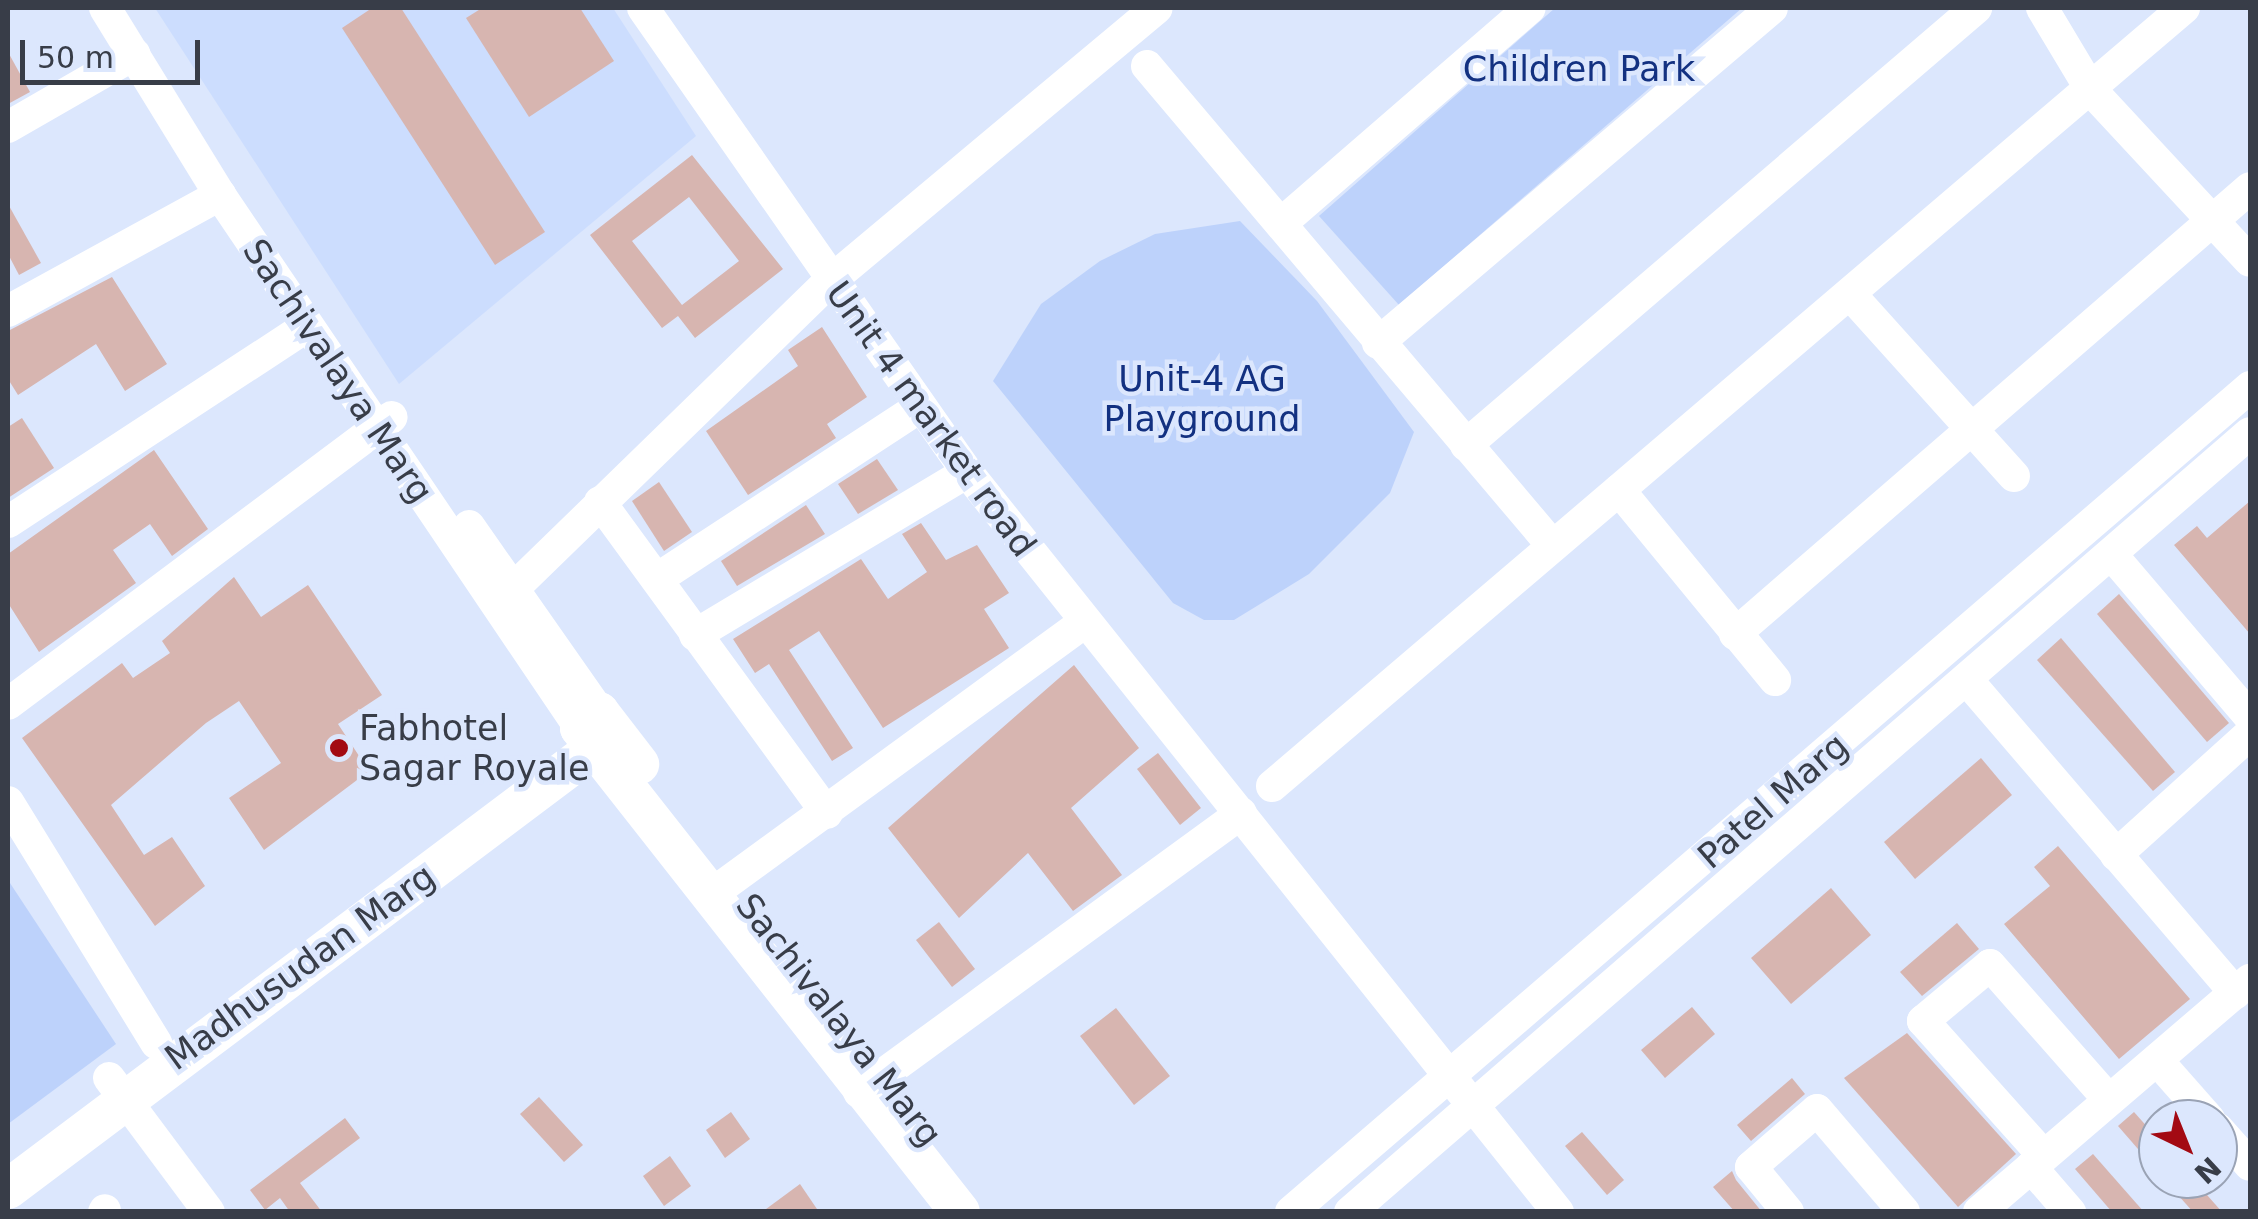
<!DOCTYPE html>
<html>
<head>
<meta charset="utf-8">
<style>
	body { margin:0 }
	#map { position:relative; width:2258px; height:1219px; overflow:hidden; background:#dce7fd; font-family:"DejaVu Sans",sans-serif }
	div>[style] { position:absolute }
	.built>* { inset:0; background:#ccddfe }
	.green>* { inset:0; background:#bdd2fb }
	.building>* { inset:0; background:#d7b5b0 }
	.minor>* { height:32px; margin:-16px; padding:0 16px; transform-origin:16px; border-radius:16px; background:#fff }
	.major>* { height:40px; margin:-20px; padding:0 20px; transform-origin:20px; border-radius:20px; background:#fff }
	.dots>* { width:28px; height:28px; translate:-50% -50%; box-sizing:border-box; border:5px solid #dce7fd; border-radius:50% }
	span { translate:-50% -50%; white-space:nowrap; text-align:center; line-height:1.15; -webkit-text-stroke:9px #dce7fd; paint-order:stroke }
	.park-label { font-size:35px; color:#133181 }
	.street-label { font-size:35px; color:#383d48 }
	.poi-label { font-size:35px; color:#383d48 }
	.left { translate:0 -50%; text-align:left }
	.frame { position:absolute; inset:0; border:10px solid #383d48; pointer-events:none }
	.north { position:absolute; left:2138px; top:1099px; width:100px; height:100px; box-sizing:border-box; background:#dce7fd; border:2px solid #9aa3b5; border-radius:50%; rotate:137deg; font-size:28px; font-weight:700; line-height:40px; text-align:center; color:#383d48 }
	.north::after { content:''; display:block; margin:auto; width:35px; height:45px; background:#a30a13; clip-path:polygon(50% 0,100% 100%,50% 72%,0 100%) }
	.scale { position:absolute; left:20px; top:40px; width:180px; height:45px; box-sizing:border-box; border:5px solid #383d48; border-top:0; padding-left:12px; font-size:30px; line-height:35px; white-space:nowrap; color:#383d48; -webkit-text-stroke:8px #dce7fd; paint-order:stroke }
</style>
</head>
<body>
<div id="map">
	<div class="built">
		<i style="clip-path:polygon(155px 8px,613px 8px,696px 136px,399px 384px)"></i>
	</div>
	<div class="green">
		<i style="clip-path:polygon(1555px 8px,1742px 8px,1399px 305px,1319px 216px)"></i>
		<i style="clip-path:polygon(1240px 221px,1317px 301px,1414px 432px,1390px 493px,1309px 574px,1234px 620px,1204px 620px,1173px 603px,993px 381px,1041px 304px,1100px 261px,1155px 234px)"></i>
		<i style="clip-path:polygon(8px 880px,116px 1044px,8px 1124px)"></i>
	</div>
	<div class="building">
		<i style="clip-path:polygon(372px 8px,401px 8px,545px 232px,495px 265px,342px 28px)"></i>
		<i style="clip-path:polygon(482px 8px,580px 8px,614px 61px,529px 117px,466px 18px)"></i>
		<i style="clip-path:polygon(8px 52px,30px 92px,8px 104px)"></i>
		<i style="clip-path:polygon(evenodd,692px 155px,783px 269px,695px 338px,678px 316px,662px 328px,590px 235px,692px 155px,689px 197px,739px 261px,682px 305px,632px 241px,689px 197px)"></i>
		<i style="clip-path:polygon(8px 204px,41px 263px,19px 275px,8px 254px)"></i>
		<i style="clip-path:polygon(112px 277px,167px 364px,125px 391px,96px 344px,18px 395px,8px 379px,8px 331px)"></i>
		<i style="clip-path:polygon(822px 327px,867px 397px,827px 424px,836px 438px,748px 495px,706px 431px,798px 366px,788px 350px)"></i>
		<i style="clip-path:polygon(22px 418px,54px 468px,8px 498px,8px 427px)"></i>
		<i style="clip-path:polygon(154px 450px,208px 529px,172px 556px,150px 524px,113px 550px,136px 583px,39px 652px,8px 603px,8px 554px)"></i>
		<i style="clip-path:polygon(877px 459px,898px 490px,858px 514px,838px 484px)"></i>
		<i style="clip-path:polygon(659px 482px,692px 532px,664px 551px,632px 501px)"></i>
		<i style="clip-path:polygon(2250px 501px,2250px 634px,2174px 545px,2197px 526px,2207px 538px)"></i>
		<i style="clip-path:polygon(806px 505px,825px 534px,737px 586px,721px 561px)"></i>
		<i style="clip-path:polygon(921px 523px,946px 560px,977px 545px,1009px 593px,984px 609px,1009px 648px,883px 728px,819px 631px,789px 650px,853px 748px,832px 761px,769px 664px,755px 673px,733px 639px,861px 559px,888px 599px,927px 572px,902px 534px)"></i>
		<i style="clip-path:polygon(234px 577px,261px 617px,308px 585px,382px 695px,338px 724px,369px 771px,264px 850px,229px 798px,281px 763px,239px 701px,206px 723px,111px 805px,144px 855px,172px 837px,205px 886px,155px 926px,22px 738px,122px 663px,133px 678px,170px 653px,162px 641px)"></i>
		<i style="clip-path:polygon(2119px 594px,2229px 723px,2207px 742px,2097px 614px)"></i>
		<i style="clip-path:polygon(2061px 638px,2175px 772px,2153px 791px,2037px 660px)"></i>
		<i style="clip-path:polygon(1074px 665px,1139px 748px,1071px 808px,1122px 875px,1073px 911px,1028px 853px,959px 918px,888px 828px)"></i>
		<i style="clip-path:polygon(1158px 753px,1201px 808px,1180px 825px,1137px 769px)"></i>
		<i style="clip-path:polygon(1981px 758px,2012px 795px,1915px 879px,1884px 842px)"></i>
		<i style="clip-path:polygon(2058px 846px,2190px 999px,2119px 1059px,2004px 924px,2050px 886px,2034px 867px)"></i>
		<i style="clip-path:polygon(1831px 888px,1871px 935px,1791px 1004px,1751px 958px)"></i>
		<i style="clip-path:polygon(939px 922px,975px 969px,952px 987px,916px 940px)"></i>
		<i style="clip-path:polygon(1957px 923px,1979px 949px,1922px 996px,1900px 972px)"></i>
		<i style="clip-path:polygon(1692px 1007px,1715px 1034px,1665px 1078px,1641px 1050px)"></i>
		<i style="clip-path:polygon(1116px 1008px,1170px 1076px,1134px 1105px,1080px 1036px)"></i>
		<i style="clip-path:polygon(1907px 1033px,2016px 1154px,1958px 1207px,1844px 1078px)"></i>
		<i style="clip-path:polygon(1792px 1078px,1805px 1094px,1751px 1141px,1737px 1125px)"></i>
		<i style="clip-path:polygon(539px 1097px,583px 1145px,564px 1162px,520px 1114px)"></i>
		<i style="clip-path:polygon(731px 1112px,750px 1139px,725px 1158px,706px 1130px)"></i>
		<i style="clip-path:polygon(2134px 1112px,2158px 1139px,2158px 1172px,2118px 1126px)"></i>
		<i style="clip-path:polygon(345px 1118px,360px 1138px,300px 1183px,322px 1212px,290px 1212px,280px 1198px,265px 1210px,250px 1190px)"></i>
		<i style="clip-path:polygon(1582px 1132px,1624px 1180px,1607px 1195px,1565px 1146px)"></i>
		<i style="clip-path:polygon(2093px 1154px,2144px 1212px,2112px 1212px,2075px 1169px)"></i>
		<i style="clip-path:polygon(670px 1156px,691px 1186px,664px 1206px,643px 1176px)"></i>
		<i style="clip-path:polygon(1732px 1171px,1736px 1180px,1762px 1212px,1735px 1212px,1713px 1187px)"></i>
		<i style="clip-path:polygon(2164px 1179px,2193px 1179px,2222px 1212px,2193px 1212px)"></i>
		<i style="clip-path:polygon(800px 1184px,819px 1212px,762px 1212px)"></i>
	</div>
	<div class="minor">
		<i style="left:105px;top:8px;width:220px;rotate:58.4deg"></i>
		<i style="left:220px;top:195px;width:643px;rotate:55.96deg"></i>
		<i style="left:643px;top:8px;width:566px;rotate:55.07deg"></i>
		<i style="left:967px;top:472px;width:947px;rotate:51.39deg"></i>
		<i style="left:2042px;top:8px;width:96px;rotate:59.1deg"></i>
		<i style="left:2091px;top:90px;width:233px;rotate:47.1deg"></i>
		<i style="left:1147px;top:66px;width:627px;rotate:49.79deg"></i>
		<i style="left:8px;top:127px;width:146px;rotate:-29.9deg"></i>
		<i style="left:1284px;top:221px;width:325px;rotate:-40.9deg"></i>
		<i style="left:1850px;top:294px;width:245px;rotate:48deg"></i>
		<i style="left:8px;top:311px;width:242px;rotate:-28.7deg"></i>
		<i style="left:1378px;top:343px;width:517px;rotate:-40.37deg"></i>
		<i style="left:1466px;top:445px;width:672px;rotate:-40.59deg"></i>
		<i style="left:1619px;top:490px;width:246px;rotate:50.6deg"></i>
		<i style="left:600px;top:502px;width:385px;rotate:53.9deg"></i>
		<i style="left:8px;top:522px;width:358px;rotate:-33.2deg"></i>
		<i style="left:469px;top:526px;width:227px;rotate:55deg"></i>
		<i style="left:2112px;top:555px;width:213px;rotate:49.6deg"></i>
		<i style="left:657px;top:579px;width:312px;rotate:-33.2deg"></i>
		<i style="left:513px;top:589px;width:441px;rotate:-44.2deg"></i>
		<i style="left:829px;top:282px;width:427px;rotate:-39.9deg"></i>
		<i style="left:1735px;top:634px;width:681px;rotate:-40.89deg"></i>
		<i style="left:695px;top:635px;width:317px;rotate:-30.9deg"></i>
		<i style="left:1968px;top:681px;width:411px;rotate:49.4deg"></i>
		<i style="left:8px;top:704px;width:479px;rotate:-36.8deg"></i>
		<i style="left:1272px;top:786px;width:1199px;rotate:-40.47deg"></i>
		<i style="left:8px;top:802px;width:283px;rotate:58.4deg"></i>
		<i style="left:2116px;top:855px;width:181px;rotate:-42.1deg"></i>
		<i style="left:709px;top:896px;width:463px;rotate:-36.1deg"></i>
		<i style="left:2157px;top:1060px;width:79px;rotate:48.6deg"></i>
		<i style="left:109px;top:1078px;width:167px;rotate:53.3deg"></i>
		<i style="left:859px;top:1092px;width:473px;rotate:-36.1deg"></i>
		<i style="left:2218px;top:1129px;width:48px;rotate:48.4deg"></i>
		<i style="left:2043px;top:1155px;width:180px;rotate:-131.8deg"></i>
		<i style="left:1923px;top:1021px;width:87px;rotate:-39.9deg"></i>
		<i style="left:1990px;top:965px;width:180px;rotate:48.6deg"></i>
		<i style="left:2031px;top:1167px;width:60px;rotate:49.1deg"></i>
		<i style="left:104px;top:1212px;width:2px;rotate:-63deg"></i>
		<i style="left:1291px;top:1212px;width:1265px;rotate:-40.7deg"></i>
		<i style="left:1350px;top:1212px;width:1190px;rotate:-40.88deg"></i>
		<i style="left:1788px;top:1212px;width:58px;rotate:-129.4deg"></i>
		<i style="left:1751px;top:1167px;width:87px;rotate:-40.8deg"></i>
		<i style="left:1817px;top:1110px;width:134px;rotate:49.5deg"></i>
		<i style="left:1979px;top:1212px;width:357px;rotate:-40.6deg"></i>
	</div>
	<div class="major">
		<i style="left:607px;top:738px;width:16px;rotate:140deg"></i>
		<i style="left:595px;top:748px;width:25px;rotate:-127deg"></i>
		<i style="left:580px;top:728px;width:25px;rotate:-40deg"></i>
		<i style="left:599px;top:712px;width:66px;rotate:52.4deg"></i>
		<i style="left:8px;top:1189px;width:734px;rotate:-36.92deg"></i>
		<i style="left:595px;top:748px;width:590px;rotate:51.81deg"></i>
	</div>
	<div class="dots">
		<i style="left:339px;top:748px;background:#a30a13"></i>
	</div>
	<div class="park-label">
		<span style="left:1579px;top:69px">Children Park</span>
		<span style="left:1202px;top:399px">Unit-4 AG<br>Playground</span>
	</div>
	<div class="street-label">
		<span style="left:338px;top:371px;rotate:56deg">Sachivalaya Marg</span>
		<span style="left:931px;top:419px;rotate:54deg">Unit 4 market road</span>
		<span style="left:1773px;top:801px;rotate:-41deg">Patel Marg</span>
		<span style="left:300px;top:967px;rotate:-36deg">Madhusudan Marg</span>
		<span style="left:839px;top:1020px;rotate:52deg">Sachivalaya Marg</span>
	</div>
	<div class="poi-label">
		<span class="left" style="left:359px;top:748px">Fabhotel<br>Sagar Royale</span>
	</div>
	<div class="frame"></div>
	<div class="north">N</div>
	<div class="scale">50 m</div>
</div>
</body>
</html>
